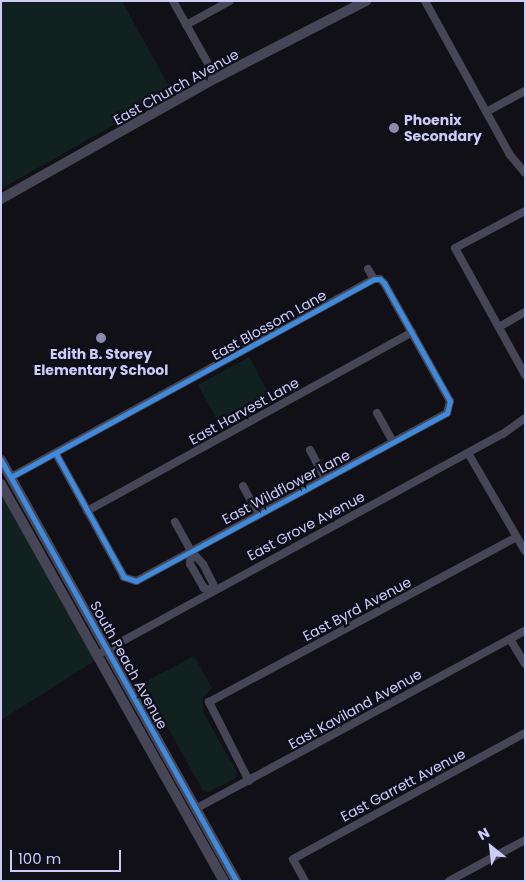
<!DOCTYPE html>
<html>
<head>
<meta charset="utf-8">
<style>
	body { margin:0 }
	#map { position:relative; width:526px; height:882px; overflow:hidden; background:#111017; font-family:Poppins,sans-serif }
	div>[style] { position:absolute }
	.green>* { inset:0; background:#112120 }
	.minor>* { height:8px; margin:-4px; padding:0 4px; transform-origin:4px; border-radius:4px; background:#464657 }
	.tertiary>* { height:10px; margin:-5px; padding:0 5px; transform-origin:5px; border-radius:5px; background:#464657 }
	.cycleway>* { height:5px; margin:-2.5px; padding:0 2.5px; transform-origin:2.5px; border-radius:2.5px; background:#408adc }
	.dots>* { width:14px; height:14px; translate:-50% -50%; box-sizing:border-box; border:2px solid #0e0d1a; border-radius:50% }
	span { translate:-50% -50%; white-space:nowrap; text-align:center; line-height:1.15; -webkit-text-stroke:4.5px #0e0d1a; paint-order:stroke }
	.street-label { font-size:14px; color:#cdccf9 }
	.poi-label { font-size:14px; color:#cdccf9; font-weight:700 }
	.left { translate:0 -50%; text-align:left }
	.frame { position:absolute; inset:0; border:2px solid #cdccf9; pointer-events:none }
	.north { position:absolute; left:466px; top:822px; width:50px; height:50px; -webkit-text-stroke:4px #0e0d1a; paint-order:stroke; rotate:331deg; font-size:14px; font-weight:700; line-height:20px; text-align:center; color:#cdccf9 }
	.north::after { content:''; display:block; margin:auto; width:18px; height:22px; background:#cdccf9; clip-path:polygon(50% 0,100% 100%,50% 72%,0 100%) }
	.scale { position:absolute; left:10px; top:850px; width:111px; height:22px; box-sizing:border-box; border:2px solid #cdccf9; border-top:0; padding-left:6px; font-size:15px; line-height:18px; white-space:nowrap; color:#cdccf9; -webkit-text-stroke:4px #0e0d1a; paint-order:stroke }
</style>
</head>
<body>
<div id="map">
	<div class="green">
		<i style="clip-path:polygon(1px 1px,122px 1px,170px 88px,168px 94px,1px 189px)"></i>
		<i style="clip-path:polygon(249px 357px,273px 401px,222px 429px,198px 385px)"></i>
		<i style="clip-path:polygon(1px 491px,96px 660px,1px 720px)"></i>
		<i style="clip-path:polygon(194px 656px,212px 688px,203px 698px,203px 712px,237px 772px,236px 778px,208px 792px,203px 791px,143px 683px)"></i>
	</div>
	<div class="minor">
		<i style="left:173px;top:1px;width:88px;rotate:60.8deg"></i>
		<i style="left:425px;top:1px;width:176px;rotate:61.1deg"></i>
		<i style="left:510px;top:155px;width:23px;rotate:50deg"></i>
		<i style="left:186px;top:25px;width:50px;rotate:-28.6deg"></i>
		<i style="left:486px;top:112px;width:44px;rotate:-28.3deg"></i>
		<i style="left:525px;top:211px;width:79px;rotate:152.1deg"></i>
		<i style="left:455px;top:248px;width:145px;rotate:61.1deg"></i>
		<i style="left:368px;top:269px;width:12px;rotate:59deg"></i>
		<i style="left:499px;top:327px;width:30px;rotate:-30deg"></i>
		<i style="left:377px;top:413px;width:33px;rotate:61deg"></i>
		<i style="left:310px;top:450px;width:32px;rotate:62deg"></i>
		<i style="left:468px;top:453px;width:113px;rotate:59.8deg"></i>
		<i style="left:11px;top:477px;width:413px;rotate:-28.6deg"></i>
		<i style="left:374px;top:279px;width:6px"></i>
		<i style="left:380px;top:279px;width:6px;rotate:45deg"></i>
		<i style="left:384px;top:283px;width:135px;rotate:60.8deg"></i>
		<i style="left:450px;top:401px;width:12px;rotate:104deg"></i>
		<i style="left:447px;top:413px;width:353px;rotate:151.6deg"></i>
		<i style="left:136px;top:581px;width:13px;rotate:-162deg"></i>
		<i style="left:124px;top:577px;width:141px;rotate:-118.9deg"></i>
		<i style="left:243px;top:486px;width:32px;rotate:62deg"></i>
		<i style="left:87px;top:511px;width:371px;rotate:-28.8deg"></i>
		<i style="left:175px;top:522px;width:33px;rotate:61deg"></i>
		<i style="left:191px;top:551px;width:18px;rotate:47deg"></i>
		<i style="left:203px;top:564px;width:22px;rotate:63deg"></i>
		<i style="left:213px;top:584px;width:7px;rotate:98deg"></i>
		<i style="left:212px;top:591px;width:9px;rotate:-159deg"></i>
		<i style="left:204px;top:588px;width:28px;rotate:-120deg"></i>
		<i style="left:190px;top:564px;width:13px;rotate:-86deg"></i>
		<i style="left:510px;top:639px;width:29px;rotate:59deg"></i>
		<i style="left:97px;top:655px;width:462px;rotate:-28.6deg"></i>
		<i style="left:503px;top:434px;width:27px;rotate:-36deg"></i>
		<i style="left:249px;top:781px;width:89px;rotate:-116.9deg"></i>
		<i style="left:209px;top:702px;width:349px;rotate:-28.2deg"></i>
		<i style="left:197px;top:808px;width:373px;rotate:-28.4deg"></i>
		<i style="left:305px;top:881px;width:25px;rotate:-119deg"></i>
		<i style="left:293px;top:859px;width:264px;rotate:-28.5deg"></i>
		<i style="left:449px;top:881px;width:86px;rotate:-28.3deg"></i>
	</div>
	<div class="tertiary">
		<i style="left:1px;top:199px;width:247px;rotate:-29.4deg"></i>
		<i style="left:216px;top:78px;width:169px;rotate:-27.2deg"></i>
		<i style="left:1px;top:460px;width:482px;rotate:60.8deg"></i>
		<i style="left:1px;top:484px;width:455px;rotate:60.7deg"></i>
	</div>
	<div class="cycleway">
		<i style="left:1px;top:460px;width:482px;rotate:60.8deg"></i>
		<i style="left:11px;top:477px;width:413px;rotate:-28.6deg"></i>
		<i style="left:374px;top:279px;width:6px"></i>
		<i style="left:380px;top:279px;width:6px;rotate:45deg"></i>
		<i style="left:384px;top:283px;width:135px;rotate:60.8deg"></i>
		<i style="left:450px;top:401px;width:12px;rotate:104deg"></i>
		<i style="left:447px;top:413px;width:353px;rotate:151.6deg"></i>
		<i style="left:136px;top:581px;width:13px;rotate:-162deg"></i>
		<i style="left:124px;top:577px;width:141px;rotate:-118.9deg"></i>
	</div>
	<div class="dots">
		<i style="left:394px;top:128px;background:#8b8aaa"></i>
		<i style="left:101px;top:338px;background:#8b8aaa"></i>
	</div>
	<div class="street-label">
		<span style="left:176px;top:87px;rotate:-29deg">East Church Avenue</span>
		<span style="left:269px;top:325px;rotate:-29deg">East Blossom Lane</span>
		<span style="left:244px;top:411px;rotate:-29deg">East Harvest Lane</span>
		<span style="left:286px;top:487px;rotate:-28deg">East Wildflower Lane</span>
		<span style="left:306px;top:526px;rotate:-28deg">East Grove Avenue</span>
		<span style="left:357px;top:609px;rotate:-28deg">East Byrd Avenue</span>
		<span style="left:129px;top:665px;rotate:61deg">South Peach Avenue</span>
		<span style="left:355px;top:709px;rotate:-29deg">East Kaviland Avenue</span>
		<span style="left:403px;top:785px;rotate:-28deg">East Garrett Avenue</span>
	</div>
	<div class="poi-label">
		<span class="left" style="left:404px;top:128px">Phoenix<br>Secondary</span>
		<span style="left:101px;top:362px">Edith B. Storey<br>Elementary School</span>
	</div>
	<div class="frame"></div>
	<div class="north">N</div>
	<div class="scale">100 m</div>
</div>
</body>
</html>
